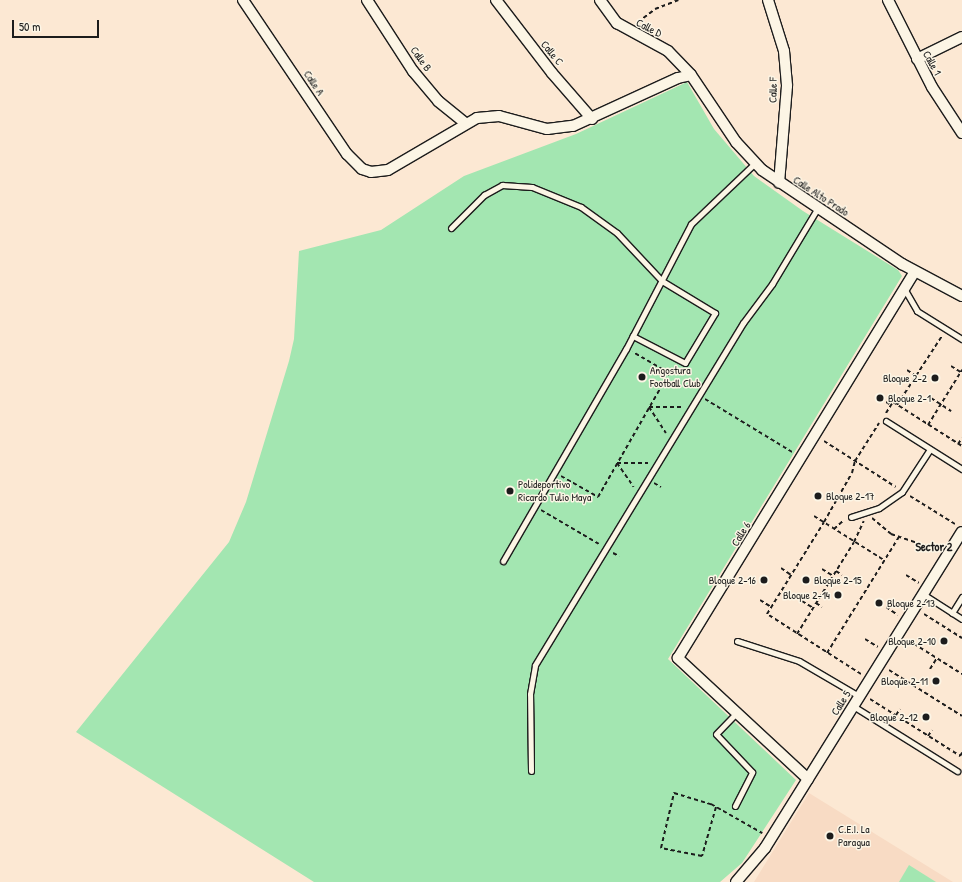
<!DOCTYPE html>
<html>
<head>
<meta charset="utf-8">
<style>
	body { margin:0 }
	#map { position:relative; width:962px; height:882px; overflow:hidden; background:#fce8d3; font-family:"Patrick Hand",sans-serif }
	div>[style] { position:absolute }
	.built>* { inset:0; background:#f8dbc4 }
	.green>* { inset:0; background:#a3e6b1 }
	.path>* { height:2px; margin-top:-1px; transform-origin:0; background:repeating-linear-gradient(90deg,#1c1c1c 0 4px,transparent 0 7px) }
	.roads { filter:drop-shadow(1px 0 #1c1c1c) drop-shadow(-1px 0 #1c1c1c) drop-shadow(0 1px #1c1c1c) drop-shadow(0 -1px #1c1c1c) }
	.service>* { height:5px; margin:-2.5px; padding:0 2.5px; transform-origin:2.5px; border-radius:2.5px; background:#fcf5e5 }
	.minor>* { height:10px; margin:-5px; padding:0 5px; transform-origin:5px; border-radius:5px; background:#fcf5e5 }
	.dots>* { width:11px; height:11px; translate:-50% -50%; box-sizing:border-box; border:2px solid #fcf5e5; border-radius:50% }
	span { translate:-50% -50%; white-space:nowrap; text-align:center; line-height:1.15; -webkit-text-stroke:3px #fcf5e5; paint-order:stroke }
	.street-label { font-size:11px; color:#1c1c1c }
	.poi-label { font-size:11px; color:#1c1c1c }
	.left { translate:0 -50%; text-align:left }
	.right { translate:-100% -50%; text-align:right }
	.neighbourhood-label { font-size:12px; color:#1c1c1c; font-weight:700 }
	.scale { position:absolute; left:12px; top:20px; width:87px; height:18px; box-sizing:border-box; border:2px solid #1c1c1c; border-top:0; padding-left:5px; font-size:12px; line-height:14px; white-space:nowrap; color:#1c1c1c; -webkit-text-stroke:3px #fcf5e5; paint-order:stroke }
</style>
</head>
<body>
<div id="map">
	<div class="built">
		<i style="clip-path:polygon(809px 793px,953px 882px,754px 882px)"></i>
	</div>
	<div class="green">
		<i style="clip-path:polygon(687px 82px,714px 129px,754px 176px,803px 211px,898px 270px,902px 276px,668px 659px,796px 780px,742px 863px,720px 882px,314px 882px,76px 732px,229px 542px,246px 502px,289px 361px,294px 339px,299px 251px,381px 230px,464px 176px,576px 134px)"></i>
		<i style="clip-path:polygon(909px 865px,936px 882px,899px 882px)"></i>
	</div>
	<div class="path">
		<i style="left:638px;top:22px;width:21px;rotate:-37deg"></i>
		<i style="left:655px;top:9px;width:25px;rotate:-21deg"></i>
		<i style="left:951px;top:366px;width:13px;rotate:32deg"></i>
		<i style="left:907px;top:370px;width:11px;rotate:34deg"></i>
		<i style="left:931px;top:398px;width:24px;rotate:33deg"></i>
		<i style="left:705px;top:399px;width:102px;rotate:31.3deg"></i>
		<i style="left:886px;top:402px;width:6px;rotate:31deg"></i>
		<i style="left:897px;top:405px;width:82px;rotate:-56.9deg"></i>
		<i style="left:649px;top:407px;width:31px;rotate:57deg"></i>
		<i style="left:649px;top:407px;width:33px"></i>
		<i style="left:886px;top:413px;width:13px;rotate:-58deg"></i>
		<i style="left:893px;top:402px;width:82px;rotate:32.5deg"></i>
		<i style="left:928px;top:425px;width:65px;rotate:-58.3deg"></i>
		<i style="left:824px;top:441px;width:85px;rotate:32.6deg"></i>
		<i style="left:958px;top:444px;width:7px;rotate:-56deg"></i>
		<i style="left:617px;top:463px;width:29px;rotate:55deg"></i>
		<i style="left:617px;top:463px;width:31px"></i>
		<i style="left:561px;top:476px;width:43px;rotate:29.6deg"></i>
		<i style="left:598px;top:497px;width:143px;rotate:-60.2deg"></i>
		<i style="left:669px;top:373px;width:42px;rotate:-149.7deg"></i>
		<i style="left:654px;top:483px;width:8px;rotate:30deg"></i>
		<i style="left:910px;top:496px;width:53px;rotate:31.9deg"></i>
		<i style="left:541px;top:510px;width:67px;rotate:30.4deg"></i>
		<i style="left:814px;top:516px;width:83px;rotate:32.2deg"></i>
		<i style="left:872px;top:518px;width:25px;rotate:40deg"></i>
		<i style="left:891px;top:534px;width:50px;rotate:18.8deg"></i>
		<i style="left:834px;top:529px;width:13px;rotate:-42deg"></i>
		<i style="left:613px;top:553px;width:7px;rotate:27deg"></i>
		<i style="left:781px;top:568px;width:12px;rotate:35deg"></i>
		<i style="left:822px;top:569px;width:13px;rotate:32deg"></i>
		<i style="left:836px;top:571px;width:7px;rotate:34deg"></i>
		<i style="left:906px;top:575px;width:15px;rotate:32deg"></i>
		<i style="left:760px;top:600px;width:13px;rotate:32deg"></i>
		<i style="left:802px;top:601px;width:13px;rotate:32deg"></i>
		<i style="left:816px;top:603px;width:7px;rotate:34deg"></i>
		<i style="left:886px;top:607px;width:14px;rotate:34deg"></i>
		<i style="left:924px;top:614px;width:45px;rotate:32.3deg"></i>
		<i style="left:797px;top:634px;width:108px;rotate:-58.2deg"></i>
		<i style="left:854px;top:542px;width:23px;rotate:-65deg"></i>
		<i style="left:865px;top:639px;width:15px;rotate:32deg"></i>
		<i style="left:908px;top:640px;width:64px;rotate:32.2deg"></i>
		<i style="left:827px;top:653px;width:137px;rotate:-58.2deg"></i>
		<i style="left:930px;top:669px;width:13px;rotate:-58deg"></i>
		<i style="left:889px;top:670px;width:86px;rotate:32.2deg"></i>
		<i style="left:861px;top:674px;width:112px;rotate:-147.4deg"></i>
		<i style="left:767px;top:614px;width:108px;rotate:-58.2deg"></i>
		<i style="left:824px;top:522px;width:56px;rotate:-60.3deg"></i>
		<i style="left:852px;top:473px;width:12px;rotate:-76deg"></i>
		<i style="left:855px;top:461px;width:45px;rotate:-57.7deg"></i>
		<i style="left:870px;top:699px;width:107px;rotate:32.3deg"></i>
		<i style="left:960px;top:756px;width:4px;rotate:-56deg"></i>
		<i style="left:896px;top:715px;width:7px;rotate:-56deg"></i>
		<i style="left:928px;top:736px;width:7px;rotate:-56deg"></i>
		<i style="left:716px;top:807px;width:51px;rotate:105.9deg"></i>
		<i style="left:702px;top:856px;width:42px;rotate:-169deg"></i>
		<i style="left:661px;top:848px;width:57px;rotate:-76.7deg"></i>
		<i style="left:674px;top:793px;width:39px;rotate:17deg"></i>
		<i style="left:711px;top:804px;width:59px;rotate:29.6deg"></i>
	</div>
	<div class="roads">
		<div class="service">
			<i style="left:451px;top:228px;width:47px;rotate:-45deg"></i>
			<i style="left:484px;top:195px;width:21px;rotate:-29deg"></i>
			<i style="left:502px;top:185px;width:30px;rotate:4deg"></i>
			<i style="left:532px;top:187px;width:53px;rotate:22.2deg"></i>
			<i style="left:581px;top:207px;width:44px;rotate:35.8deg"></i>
			<i style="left:617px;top:233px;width:66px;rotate:46.8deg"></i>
			<i style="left:662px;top:281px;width:62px;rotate:31.1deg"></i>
			<i style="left:715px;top:313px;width:58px;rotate:121deg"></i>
			<i style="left:685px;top:363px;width:59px;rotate:-152.6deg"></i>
			<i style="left:905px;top:290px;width:24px;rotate:60deg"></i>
			<i style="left:917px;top:311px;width:53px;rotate:31.9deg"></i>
			<i style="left:886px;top:421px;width:90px;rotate:32.3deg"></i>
			<i style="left:851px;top:517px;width:29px;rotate:-18deg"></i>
			<i style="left:879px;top:508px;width:28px;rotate:-35deg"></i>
			<i style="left:902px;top:492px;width:51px;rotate:-56.9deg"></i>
			<i style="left:503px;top:561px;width:245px;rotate:-59.9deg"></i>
			<i style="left:626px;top:349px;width:141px;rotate:-62.5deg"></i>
			<i style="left:691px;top:224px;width:88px;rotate:-43.6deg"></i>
			<i style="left:923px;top:594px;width:46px;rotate:32.7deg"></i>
			<i style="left:952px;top:613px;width:19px;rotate:-58deg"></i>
			<i style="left:737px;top:641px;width:65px;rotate:17.9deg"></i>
			<i style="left:799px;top:661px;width:69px;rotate:30.3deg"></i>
			<i style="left:853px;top:706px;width:123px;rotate:32deg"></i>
			<i style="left:531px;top:771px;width:77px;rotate:-90.7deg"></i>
			<i style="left:530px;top:694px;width:29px;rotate:-80deg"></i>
			<i style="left:535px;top:665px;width:400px;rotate:-58.7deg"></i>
			<i style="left:743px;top:323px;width:49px;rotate:-53.4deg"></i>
			<i style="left:772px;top:284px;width:87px;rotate:-59deg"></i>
			<i style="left:735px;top:806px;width:38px;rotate:-63deg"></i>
			<i style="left:752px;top:772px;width:52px;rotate:-133.5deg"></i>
			<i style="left:716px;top:734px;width:30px;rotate:-46deg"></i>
		</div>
		<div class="minor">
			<i style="left:243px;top:0;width:186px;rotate:56deg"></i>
			<i style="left:347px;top:154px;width:21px;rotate:45deg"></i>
			<i style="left:362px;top:169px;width:9px;rotate:18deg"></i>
			<i style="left:371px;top:172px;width:17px;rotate:-7deg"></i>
			<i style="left:388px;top:170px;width:103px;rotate:-30.3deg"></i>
			<i style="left:477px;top:118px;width:22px;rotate:-5deg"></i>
			<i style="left:499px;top:116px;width:50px;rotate:15.2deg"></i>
			<i style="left:547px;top:129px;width:26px;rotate:-7deg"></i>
			<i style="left:573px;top:126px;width:115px;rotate:-24.6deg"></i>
			<i style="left:678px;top:78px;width:13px;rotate:-13deg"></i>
			<i style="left:691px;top:75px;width:81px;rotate:56.1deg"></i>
			<i style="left:736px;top:142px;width:38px;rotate:47deg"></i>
			<i style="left:762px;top:170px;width:169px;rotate:33.9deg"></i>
			<i style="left:902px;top:264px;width:68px;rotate:28.1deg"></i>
			<i style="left:367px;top:0;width:85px;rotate:57.1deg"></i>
			<i style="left:413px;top:71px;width:39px;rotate:50deg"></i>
			<i style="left:438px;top:101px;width:36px;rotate:39deg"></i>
			<i style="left:496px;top:0;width:92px;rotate:52.5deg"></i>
			<i style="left:552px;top:73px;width:61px;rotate:49deg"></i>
			<i style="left:600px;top:0;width:29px;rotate:54deg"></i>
			<i style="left:617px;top:23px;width:58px;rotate:28.8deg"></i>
			<i style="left:668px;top:51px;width:33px;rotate:46deg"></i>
			<i style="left:768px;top:0;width:53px;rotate:72.6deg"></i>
			<i style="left:784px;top:51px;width:35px;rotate:85deg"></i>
			<i style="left:787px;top:86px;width:97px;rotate:94.7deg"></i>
			<i style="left:888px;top:0;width:97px;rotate:63.2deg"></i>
			<i style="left:932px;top:87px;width:55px;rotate:56.9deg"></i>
			<i style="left:917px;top:59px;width:50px;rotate:-26.1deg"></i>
			<i style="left:808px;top:779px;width:178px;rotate:-137.1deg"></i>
			<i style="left:678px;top:658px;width:453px;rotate:-58.5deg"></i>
			<i style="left:736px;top:882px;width:45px;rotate:-49.5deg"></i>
			<i style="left:765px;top:848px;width:372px;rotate:-58.1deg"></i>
		</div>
	</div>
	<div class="dots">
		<i style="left:642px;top:377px;background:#1c1c1c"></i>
		<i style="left:935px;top:378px;background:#1c1c1c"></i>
		<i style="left:880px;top:398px;background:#1c1c1c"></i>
		<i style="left:510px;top:491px;background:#1c1c1c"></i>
		<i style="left:818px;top:496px;background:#1c1c1c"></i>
		<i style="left:764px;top:580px;background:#1c1c1c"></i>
		<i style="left:806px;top:580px;background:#1c1c1c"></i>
		<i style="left:838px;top:595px;background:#1c1c1c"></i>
		<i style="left:879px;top:603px;background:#1c1c1c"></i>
		<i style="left:944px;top:641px;background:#1c1c1c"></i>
		<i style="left:936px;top:681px;background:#1c1c1c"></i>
		<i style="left:926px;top:717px;background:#1c1c1c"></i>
		<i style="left:830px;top:836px;background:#1c1c1c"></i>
	</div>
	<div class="street-label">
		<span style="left:649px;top:28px;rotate:27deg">Calle D</span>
		<span style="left:552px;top:53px;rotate:51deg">Calle C</span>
		<span style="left:421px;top:59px;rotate:54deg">Calle B</span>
		<span style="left:932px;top:63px;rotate:61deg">Calle 1</span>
		<span style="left:314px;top:83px;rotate:56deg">Calle A</span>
		<span style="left:773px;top:90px;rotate:-89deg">Calle F</span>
		<span style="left:821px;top:196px;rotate:33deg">Calle Alto Prado</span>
		<span style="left:741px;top:534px;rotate:-58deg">Calle 6</span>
		<span style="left:841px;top:703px;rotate:-58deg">Calle 5</span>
	</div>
	<div class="poi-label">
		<span class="left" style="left:650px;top:377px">Angostura<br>Football Club</span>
		<span class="right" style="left:927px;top:378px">Bloque 2-2</span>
		<span class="left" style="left:888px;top:398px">Bloque 2-1</span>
		<span class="left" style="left:518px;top:491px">Polideportivo<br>Ricardo Tulio Maya</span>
		<span class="left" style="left:826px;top:496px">Bloque 2-17</span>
		<span class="right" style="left:756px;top:580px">Bloque 2-16</span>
		<span class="left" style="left:814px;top:580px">Bloque 2-15</span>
		<span class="right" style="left:830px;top:595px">Bloque 2-14</span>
		<span class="left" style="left:887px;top:603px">Bloque 2-13</span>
		<span class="right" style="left:936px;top:641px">Bloque 2-10</span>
		<span class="right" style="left:928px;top:681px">Bloque 2-11</span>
		<span class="right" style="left:918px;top:717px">Bloque 2-12</span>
		<span class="left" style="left:838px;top:836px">C.E.I. La<br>Paragua</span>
	</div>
	<div class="neighbourhood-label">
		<span style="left:934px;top:547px">Sector 2</span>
	</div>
	<div class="scale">50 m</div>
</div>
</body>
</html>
